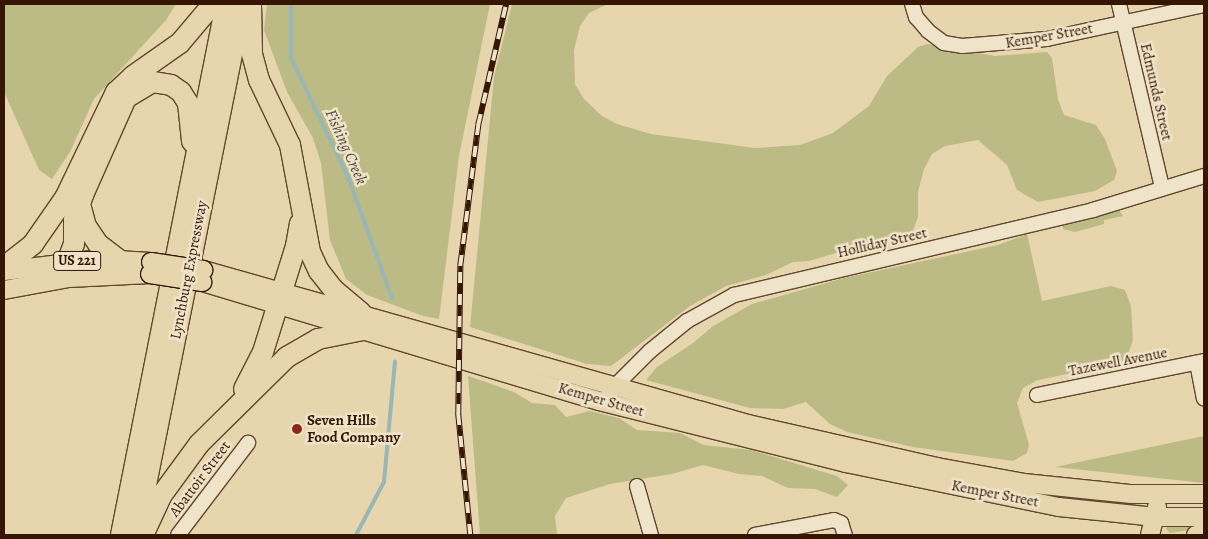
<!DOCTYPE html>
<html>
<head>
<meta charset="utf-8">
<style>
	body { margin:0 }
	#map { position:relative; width:1208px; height:539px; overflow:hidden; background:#e7d5ae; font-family:Alegreya,serif }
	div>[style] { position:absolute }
	.green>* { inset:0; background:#bdbb85 }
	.stream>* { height:4px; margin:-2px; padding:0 2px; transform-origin:2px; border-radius:2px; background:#9ab6b5 }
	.roads { filter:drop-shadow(1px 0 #62462e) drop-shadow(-1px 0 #62462e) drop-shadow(0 1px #62462e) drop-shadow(0 -1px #62462e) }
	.minor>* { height:14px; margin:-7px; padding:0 7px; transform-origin:7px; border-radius:7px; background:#efe4ca }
	.major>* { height:18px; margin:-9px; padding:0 9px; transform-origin:9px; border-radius:9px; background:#e7d5ae }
	.highway>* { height:20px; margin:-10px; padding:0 10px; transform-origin:10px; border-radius:10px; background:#e7d5ae }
	.rail>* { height:5.5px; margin-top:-2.75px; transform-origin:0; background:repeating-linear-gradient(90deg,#efe4ca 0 11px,#361603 0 22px); box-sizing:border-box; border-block:1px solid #361603 }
	.bridges { filter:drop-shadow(1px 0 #361603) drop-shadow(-1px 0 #361603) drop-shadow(0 1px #361603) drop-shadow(0 -1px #361603) }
	.major-bridge>* { height:18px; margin:-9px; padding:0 9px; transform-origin:9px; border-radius:9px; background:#e7d5ae }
	.dots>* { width:14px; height:14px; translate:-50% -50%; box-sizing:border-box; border:2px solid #efe4ca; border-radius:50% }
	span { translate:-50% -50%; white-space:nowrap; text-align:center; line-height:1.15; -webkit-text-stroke:5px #efe4ca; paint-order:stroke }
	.shield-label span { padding:1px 4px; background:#efe4ca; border:1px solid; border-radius:4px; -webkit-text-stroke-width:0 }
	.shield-label { font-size:14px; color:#361603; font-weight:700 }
	.street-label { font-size:15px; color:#361603 }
	.poi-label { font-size:15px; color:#361603; font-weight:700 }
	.left { translate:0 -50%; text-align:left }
	.water-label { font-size:16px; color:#544638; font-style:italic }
	.frame { position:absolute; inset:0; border:5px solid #361603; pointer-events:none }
</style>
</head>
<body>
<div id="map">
	<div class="green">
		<i style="clip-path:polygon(4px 4px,176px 4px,166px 20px,94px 99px,70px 152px,52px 179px,39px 170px,4px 92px)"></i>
		<i style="clip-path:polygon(267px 4px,490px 4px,459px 156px,439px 319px,423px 316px,367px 295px,346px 279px,330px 240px,321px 163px,313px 138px,287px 92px,264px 30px)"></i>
		<i style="clip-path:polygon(512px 4px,608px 4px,589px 13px,580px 26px,574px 50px,575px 84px,584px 99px,602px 116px,617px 124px,651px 134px,755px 148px,800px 145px,833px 133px,869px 106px,887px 76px,918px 47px,927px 44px,995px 56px,1047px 52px,1052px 58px,1058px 99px,1064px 115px,1096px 125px,1105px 139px,1117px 171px,1114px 180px,1095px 191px,1038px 202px,1017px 190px,1007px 165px,978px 140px,945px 146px,932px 154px,924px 169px,918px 192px,918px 217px,912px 233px,882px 246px,849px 249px,809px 261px,793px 262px,766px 275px,726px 286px,690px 306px,611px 366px,587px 364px,470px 327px,494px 77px)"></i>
		<i style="clip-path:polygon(1118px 208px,1123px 216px,1104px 220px,1104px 224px,1075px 232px,1063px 229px,1062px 223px)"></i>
		<i style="clip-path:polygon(1030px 233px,1027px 234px,1042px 301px,1111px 286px,1125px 290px,1131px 306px,1133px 340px,1127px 357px,1121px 363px,1038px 380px,1023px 388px,1017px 403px,1029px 445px,1027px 453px,1013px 461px,913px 447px,847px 432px,830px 424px,806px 402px,783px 409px,750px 408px,646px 380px,657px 367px,693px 343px,713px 326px,752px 304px,844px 278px,998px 245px)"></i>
		<i style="clip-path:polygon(468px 376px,514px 392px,532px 403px,555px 405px,566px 417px,590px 411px,619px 418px,637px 430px,680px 433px,704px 445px,751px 450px,837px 476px,848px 485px,837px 497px,815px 489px,788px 488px,762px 476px,739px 474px,703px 465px,672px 474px,610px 484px,566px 498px,555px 516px,557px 535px,480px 535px)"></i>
		<i style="clip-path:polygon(1204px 436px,1204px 483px,1055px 467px)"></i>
		<i style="clip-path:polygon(945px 475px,1140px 502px,1141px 504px,1137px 508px,1052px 498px)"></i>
		<i style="clip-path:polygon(1204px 524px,1204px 528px,1170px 533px,1166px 529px,1167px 526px)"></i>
	</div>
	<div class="stream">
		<i style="left:291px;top:4px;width:54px;rotate:90deg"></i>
		<i style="left:291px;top:58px;width:132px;rotate:64.4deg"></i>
		<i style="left:348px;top:177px;width:129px;rotate:70deg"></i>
		<i style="left:356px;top:535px;width:60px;rotate:-62.2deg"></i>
		<i style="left:384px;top:482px;width:121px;rotate:-84.8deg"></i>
	</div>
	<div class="roads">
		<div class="minor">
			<i style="left:912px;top:4px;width:14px;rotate:73deg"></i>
			<i style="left:916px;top:17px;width:18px;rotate:49deg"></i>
			<i style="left:928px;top:31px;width:20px;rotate:37deg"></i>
			<i style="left:944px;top:43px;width:18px;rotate:9deg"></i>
			<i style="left:962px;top:46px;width:85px;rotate:-4.7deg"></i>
			<i style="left:1047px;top:39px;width:161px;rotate:-12.2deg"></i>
			<i style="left:1119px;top:4px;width:188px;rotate:76.8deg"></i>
			<i style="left:1197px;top:363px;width:36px;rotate:79deg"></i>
			<i style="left:609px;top:392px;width:58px;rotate:-45deg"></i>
			<i style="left:650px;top:351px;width:48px;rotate:-39deg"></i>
			<i style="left:687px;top:321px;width:54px;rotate:-29deg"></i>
			<i style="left:734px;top:295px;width:369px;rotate:-13.3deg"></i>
			<i style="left:1093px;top:210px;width:116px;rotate:-17deg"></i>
			<i style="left:1037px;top:395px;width:170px;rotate:-11.5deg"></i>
			<i style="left:637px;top:486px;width:51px;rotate:74.1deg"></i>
			<i style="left:178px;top:535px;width:116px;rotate:-52.7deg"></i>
			<i style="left:755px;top:535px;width:80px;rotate:-10.8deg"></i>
			<i style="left:834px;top:520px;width:8px;rotate:23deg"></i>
			<i style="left:841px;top:523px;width:13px;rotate:72deg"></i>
		</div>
		<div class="major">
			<i style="left:203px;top:270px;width:566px;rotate:15.78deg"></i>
			<i style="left:748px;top:424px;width:194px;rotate:12.8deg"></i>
			<i style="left:937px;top:467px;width:88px;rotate:10.4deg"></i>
			<i style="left:1024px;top:483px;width:108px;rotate:5.9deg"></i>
			<i style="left:1131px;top:494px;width:73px"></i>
			<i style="left:4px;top:271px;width:97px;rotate:-7.1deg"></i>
			<i style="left:100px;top:259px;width:51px;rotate:3.4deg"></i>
			<i style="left:202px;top:282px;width:414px;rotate:16.7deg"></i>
			<i style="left:599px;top:401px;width:255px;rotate:14.1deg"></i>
			<i style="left:846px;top:463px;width:217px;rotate:11.7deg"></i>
			<i style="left:1059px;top:507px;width:97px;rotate:5.9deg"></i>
			<i style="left:1155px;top:517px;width:49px"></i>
			<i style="left:4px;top:290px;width:66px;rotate:-10.5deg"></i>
			<i style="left:69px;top:278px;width:81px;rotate:-2.8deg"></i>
			<i style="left:1150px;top:535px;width:29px;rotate:-76deg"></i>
			<i style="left:1196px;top:535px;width:8px;rotate:-7deg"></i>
		</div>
		<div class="highway">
			<i style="left:251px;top:5px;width:49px;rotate:88.8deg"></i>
			<i style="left:252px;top:54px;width:27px;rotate:75deg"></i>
			<i style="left:259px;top:80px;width:72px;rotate:64.5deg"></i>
			<i style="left:290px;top:145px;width:109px;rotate:79.4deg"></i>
			<i style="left:310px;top:252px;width:21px;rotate:65deg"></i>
			<i style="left:319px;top:271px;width:24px;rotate:52deg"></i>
			<i style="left:334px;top:290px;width:35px;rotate:40deg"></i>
			<i style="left:80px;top:204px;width:23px;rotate:75deg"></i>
			<i style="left:86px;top:226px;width:22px;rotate:56deg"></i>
			<i style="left:98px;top:244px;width:26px;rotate:37deg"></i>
			<i style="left:67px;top:262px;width:19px;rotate:-69deg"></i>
			<i style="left:74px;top:244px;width:25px;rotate:-90deg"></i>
			<i style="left:74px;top:219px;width:26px;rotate:-69deg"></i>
			<i style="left:83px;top:195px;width:106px;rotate:-66.1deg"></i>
			<i style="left:126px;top:98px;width:31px;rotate:-31deg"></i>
			<i style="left:153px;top:82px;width:18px;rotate:9deg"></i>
			<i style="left:171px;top:85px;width:12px;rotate:35deg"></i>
			<i style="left:181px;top:92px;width:13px;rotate:58deg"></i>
			<i style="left:188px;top:103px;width:39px;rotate:84deg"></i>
			<i style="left:4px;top:267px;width:37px;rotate:-38deg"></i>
			<i style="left:33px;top:244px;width:56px;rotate:-55.2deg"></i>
			<i style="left:65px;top:198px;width:118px;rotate:-64.3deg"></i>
			<i style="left:116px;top:92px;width:23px;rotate:-43deg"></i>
			<i style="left:133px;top:76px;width:57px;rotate:-35.1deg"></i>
			<i style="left:180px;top:43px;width:51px;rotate:-49.8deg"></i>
			<i style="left:244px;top:389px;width:42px;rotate:-62.8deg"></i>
			<i style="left:263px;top:352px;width:111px;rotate:-72.7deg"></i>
			<i style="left:296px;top:246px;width:23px;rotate:-80deg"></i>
			<i style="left:145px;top:531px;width:38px;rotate:-65deg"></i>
			<i style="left:161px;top:496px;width:64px;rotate:-53.8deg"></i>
			<i style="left:199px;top:444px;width:124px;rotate:-44.7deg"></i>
			<i style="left:287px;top:357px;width:36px;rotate:-30deg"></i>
			<i style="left:318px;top:339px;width:46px;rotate:-11.3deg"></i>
			<i style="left:121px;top:535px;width:541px;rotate:-78.81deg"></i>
			<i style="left:136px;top:535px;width:541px;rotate:-78.71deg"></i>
		</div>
	</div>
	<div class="rail">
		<i style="left:470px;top:535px;width:121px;rotate:-95.7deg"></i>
		<i style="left:458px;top:415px;width:149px;rotate:-89.2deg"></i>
		<i style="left:460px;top:266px;width:142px;rotate:-82.7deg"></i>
		<i style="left:478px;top:125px;width:124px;rotate:-77deg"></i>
	</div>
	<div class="bridges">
		<div class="major-bridge">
			<i style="left:151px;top:262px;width:53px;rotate:8.7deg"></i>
			<i style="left:150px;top:274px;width:53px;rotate:8.7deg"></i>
		</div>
	</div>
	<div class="dots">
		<i style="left:297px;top:429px;background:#8f2418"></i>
	</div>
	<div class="shield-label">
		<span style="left:77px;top:261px">US 221</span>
	</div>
	<div class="street-label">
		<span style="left:1049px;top:36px;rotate:-10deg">Kemper Street</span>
		<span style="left:1156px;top:92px;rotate:77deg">Edmunds Street</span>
		<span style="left:882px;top:243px;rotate:-13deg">Holliday Street</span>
		<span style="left:189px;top:270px;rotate:-79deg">Lynchburg Expressway</span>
		<span style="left:1118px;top:362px;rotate:-11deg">Tazewell Avenue</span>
		<span style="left:601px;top:400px;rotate:16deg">Kemper Street</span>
		<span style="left:200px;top:479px;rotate:-53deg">Abattoir Street</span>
		<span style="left:995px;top:494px;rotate:11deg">Kemper Street</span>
	</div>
	<div class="poi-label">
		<span class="left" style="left:307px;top:429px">Seven Hills<br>Food Company</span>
	</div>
	<div class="water-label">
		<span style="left:346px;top:147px;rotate:66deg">Fishing Creek</span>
	</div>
	<div class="frame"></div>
</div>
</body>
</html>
